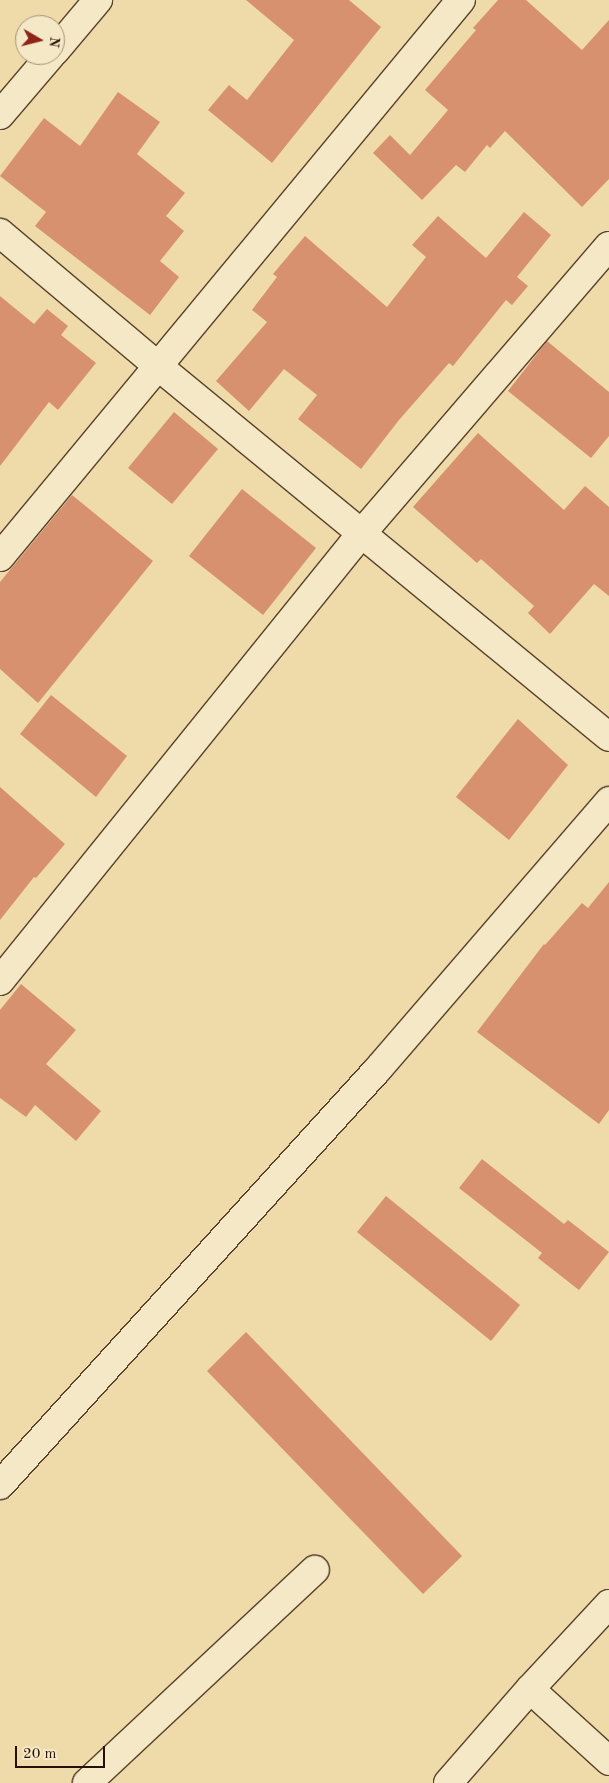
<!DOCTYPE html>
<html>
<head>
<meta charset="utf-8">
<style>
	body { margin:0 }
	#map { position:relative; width:609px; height:1783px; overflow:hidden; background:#eedba9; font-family:"Old Standard TT",serif }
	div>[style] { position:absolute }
	.building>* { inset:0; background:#d7916e }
	.roads { filter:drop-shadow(1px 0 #5a422b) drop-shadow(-1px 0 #5a422b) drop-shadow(0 1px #5a422b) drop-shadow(0 -1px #5a422b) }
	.minor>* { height:28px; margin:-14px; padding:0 14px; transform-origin:14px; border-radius:14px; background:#f4e8c7 }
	span { translate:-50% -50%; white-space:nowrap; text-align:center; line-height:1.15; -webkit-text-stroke:4px #f4e8c7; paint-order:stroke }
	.north { position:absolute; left:15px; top:15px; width:50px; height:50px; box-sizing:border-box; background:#f4e8c7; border:1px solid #a39178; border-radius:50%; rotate:98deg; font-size:14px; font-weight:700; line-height:20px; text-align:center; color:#290f01 }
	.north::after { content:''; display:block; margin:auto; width:18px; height:22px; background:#8f2418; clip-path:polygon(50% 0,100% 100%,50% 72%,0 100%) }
	.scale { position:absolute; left:15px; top:1746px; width:90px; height:22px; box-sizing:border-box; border:2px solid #290f01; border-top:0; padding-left:6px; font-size:15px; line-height:18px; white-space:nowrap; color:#290f01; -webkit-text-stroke:4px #f4e8c7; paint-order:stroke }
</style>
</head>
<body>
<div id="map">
	<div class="building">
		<i style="clip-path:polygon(246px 0,349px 0,381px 27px,272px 163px,208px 110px,229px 85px,247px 100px,294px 40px)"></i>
		<i style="clip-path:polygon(498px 0,526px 0,582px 50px,609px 20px,609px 179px,582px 207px,505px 131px,490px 148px,487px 145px,465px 172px,456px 165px,422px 200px,373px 153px,390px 135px,410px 155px,448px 110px,425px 90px,476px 30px,473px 28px)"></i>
		<i style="clip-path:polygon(118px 92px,160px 122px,137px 154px,185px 193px,166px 216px,184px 231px,160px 261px,179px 277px,150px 315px,35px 226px,46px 212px,0 176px,44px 118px,80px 146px)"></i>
		<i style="clip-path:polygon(524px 212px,551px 235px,517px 277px,528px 286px,512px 305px,506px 300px,453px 366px,449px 363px,399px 420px,361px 469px,298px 419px,317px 395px,284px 369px,249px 411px,216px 381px,267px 322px,252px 310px,277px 277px,273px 274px,305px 236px,387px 307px,426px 257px,412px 245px,438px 216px,486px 258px)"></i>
		<i style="clip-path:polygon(0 296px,34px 324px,47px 309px,68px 326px,61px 335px,96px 363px,58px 410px,49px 402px,0 466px)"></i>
		<i style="clip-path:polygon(547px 341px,609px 392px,609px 436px,591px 458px,508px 391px)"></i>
		<i style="clip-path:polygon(174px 412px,218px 449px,172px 504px,128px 468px)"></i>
		<i style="clip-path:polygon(478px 433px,564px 510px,585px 486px,609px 507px,609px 596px,594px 584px,550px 634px,528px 613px,534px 606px,481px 559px,477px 563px,413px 507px)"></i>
		<i style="clip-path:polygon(242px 489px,316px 548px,263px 615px,189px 556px)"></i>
		<i style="clip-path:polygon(72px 495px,153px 561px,38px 703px,0 669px,0 582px)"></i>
		<i style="clip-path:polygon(51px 695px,127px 756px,96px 797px,20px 734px)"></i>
		<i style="clip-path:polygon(518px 719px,568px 765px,509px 840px,456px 797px)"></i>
		<i style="clip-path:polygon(0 787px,65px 844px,36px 878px,34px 877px,0 920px)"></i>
		<i style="clip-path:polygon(609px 882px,609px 1110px,599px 1124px,477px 1032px,544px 944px,545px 945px,582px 903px,588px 908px)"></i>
		<i style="clip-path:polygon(21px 984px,76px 1030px,46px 1064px,101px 1111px,76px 1141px,35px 1105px,26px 1117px,0 1098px,0 1010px)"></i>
		<i style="clip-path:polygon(482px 1159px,564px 1224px,568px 1220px,609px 1252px,579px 1290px,538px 1258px,542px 1253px,459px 1188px)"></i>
		<i style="clip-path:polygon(386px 1196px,520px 1305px,491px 1341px,357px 1232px)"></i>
		<i style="clip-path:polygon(246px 1332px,462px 1556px,423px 1594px,207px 1371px)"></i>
	</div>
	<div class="roads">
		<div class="minor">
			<i style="left:55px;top:51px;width:67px;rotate:-49.9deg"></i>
			<i style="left:0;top:115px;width:79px;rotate:-49.6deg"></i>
			<i style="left:0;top:233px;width:207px;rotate:40.1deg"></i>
			<i style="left:158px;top:366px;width:584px;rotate:39.44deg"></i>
			<i style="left:0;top:557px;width:723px;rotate:-50.39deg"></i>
			<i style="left:0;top:981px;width:575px;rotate:-51.08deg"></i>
			<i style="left:361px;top:534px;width:380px;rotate:-49.3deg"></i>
			<i style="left:0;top:1485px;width:562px;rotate:-47.74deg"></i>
			<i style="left:378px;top:1069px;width:354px;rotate:-49.2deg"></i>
			<i style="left:530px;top:1689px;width:107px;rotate:42.3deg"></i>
			<i style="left:87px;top:1783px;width:312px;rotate:-43.1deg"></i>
			<i style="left:448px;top:1783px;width:125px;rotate:-48.9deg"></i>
			<i style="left:530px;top:1689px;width:116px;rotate:-47.1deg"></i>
		</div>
	</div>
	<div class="north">N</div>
	<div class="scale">20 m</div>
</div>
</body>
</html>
